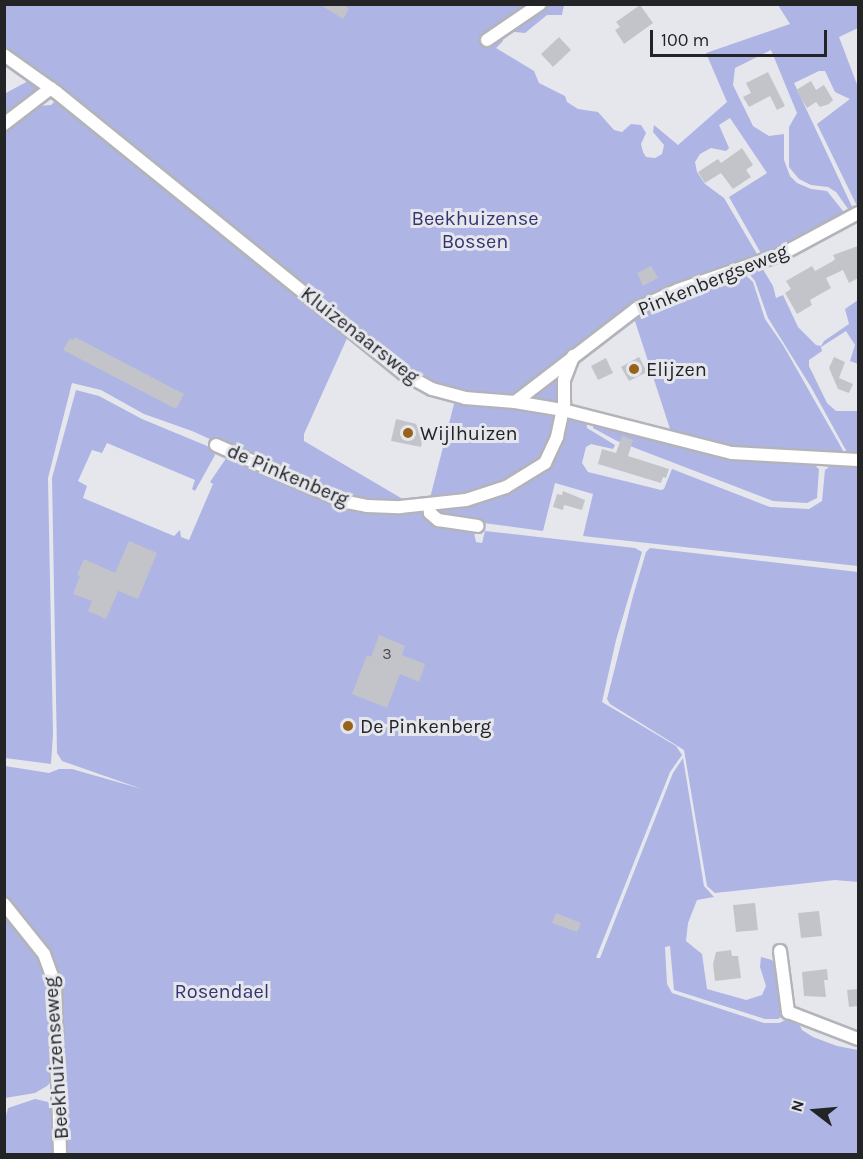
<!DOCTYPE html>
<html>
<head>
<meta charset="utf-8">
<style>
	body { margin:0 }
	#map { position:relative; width:863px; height:1159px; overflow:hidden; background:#e6e7ed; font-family:Karla,sans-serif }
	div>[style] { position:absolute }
	.green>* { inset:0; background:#aeb4e4 }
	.building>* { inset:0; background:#c3c4ca }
	.roads { filter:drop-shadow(2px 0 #b3b4b9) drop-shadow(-2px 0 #b3b4b9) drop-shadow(0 2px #b3b4b9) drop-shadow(0 -2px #b3b4b9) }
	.minor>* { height:12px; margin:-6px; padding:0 6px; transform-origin:6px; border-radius:6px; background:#fff }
	.dots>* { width:16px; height:16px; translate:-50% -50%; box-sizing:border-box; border:3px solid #e6e7ed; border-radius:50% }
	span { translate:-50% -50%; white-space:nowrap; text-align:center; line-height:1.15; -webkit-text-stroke:6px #e6e7ed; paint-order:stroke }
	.number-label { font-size:16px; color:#4b4c4f }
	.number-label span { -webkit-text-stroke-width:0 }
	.park-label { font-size:20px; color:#333472 }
	.street-label { font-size:20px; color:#232426 }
	.poi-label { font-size:20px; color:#232426 }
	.left { translate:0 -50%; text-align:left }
	.frame { position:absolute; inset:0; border:6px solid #232426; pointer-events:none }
	.north { position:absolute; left:785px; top:1081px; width:60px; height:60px; -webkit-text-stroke:4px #e6e7ed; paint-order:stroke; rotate:286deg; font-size:16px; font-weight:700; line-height:24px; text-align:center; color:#232426 }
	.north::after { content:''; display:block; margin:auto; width:21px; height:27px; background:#232426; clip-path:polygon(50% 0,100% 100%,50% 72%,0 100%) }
	.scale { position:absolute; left:650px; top:30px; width:177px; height:27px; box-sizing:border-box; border:3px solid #232426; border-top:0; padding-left:8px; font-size:18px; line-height:21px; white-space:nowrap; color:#232426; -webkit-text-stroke:4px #e6e7ed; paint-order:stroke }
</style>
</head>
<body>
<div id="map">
	<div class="green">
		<i style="clip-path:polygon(4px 5px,564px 5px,562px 15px,547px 15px,525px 33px,515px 32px,513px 28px,502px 37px,503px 41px,496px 48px,534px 71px,539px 83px,565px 96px,567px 102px,578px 109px,598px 112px,614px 130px,622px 132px,631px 124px,641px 125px,646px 133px,641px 144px,643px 152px,646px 157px,655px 158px,662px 154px,664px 145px,653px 132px,654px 125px,678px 145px,727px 102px,706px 53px,790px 24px,778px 5px,858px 5px,858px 28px,839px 37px,858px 87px,858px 208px,817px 124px,850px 99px,835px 92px,825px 71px,819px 71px,794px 83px,854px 211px,851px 213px,836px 192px,828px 187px,811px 185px,799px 179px,789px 167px,789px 127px,797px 113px,771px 50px,735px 68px,733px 85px,753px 126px,769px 136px,784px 134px,784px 160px,790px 176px,797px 183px,811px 189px,827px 191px,847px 216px,763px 257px,729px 197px,767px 173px,730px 118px,719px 125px,729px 148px,726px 151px,711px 148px,700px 154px,695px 162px,697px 172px,705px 184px,724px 198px,760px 259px,677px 287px,510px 398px,465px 394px,419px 379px,5px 51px)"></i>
		<i style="clip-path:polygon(32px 79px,43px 87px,5px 119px,4px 94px)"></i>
		<i style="clip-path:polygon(58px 98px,349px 334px,304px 434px,304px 441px,401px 498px,400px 504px,344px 499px,192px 431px,144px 414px,101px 390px,72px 383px,48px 478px,53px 734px,51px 764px,5px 758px,5px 128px,38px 106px,51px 105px)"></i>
		<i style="clip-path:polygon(761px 266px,773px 286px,776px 298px,783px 295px,798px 327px,816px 345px,821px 346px,824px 341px,849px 324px,845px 309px,858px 300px,858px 364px,850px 361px,855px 345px,846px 331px,821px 347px,822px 351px,809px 360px,809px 366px,827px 403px,836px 411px,858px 411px,858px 456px,848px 454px,811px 387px,768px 318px,755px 281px,747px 271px)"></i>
		<i style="clip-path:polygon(743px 273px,753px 282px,765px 319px,783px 345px,845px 454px,733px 449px,671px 432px,633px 315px,653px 304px)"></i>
		<i style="clip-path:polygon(562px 368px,558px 405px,533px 400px,533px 395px)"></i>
		<i style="clip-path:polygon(76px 390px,99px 396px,142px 419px,212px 448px,215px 455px,195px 491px,192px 489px,195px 480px,107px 443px,102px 453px,92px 450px,78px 481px,87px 486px,83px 498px,174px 536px,180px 530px,181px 537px,189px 540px,213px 484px,210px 482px,229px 454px,342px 505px,425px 510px,473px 528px,476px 542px,482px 543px,485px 531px,635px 548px,642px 552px,616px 640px,602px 702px,676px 746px,682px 755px,670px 772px,596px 958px,600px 958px,673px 773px,683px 758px,704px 886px,714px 897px,697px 900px,688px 923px,686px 941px,702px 954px,707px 989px,746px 1000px,762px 995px,766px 986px,760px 967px,761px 957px,772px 960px,778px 970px,783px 1016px,778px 1019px,765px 1019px,674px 990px,670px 946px,665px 947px,667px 984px,672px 993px,764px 1023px,779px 1023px,790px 1018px,798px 1022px,802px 1030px,813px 1037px,837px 1046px,858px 1050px,858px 1154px,64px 1154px,60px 994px,17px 912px,5px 898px,5px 766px,49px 773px,59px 769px,72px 769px,142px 789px,62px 761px,57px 753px,52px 478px)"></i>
		<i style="clip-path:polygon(455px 400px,556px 413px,559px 420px,542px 460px,484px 492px,429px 502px)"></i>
		<i style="clip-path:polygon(567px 416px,586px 420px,587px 428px,615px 445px,613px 449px,591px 444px,586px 447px,582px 463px,588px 472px,661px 490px,664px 489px,672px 469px,770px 507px,809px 509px,822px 501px,825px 470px,833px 464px,858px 464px,858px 566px,583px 536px,593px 494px,555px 483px,543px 531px,438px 517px,433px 508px,537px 473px)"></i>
		<i style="clip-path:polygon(595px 420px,755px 460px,812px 463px,819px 469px,817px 498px,807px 503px,773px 501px,617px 441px,593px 428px)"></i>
		<i style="clip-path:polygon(650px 548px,858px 572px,858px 882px,835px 880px,715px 893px,707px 886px,684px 750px,610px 704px,607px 699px,633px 596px,646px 552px)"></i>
		<i style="clip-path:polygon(4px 909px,32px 942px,49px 976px,55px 1077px,47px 1086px,35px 1093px,5px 1098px)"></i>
		<i style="clip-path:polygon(35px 1099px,48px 1102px,54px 1110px,56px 1154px,5px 1154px,5px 1119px,8px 1108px)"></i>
	</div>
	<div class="building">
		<i style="clip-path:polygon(319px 4px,342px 4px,349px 9px,343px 19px)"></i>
		<i style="clip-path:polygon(640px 5px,653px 23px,624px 44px,615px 30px,620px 27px,616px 22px)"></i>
		<i style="clip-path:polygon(559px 37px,571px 50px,553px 67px,541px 54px)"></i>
		<i style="clip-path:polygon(768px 72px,785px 106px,777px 110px,770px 96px,749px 107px,743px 97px,751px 93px,746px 83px)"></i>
		<i style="clip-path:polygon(811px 81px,816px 90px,824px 85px,833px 100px,829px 104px,820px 107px,816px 102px,807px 108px,796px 90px)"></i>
		<i style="clip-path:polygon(742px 148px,753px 165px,746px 170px,751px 177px,733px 189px,721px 173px,705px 183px,698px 172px,718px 159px,721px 163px)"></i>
		<i style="clip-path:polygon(858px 246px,858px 278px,849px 283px,843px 270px,826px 278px,831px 288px,810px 300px,812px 305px,797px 314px,785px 293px,791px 289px,786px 281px,812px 266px,815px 271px,833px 261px,835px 259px,833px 255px)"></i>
		<i style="clip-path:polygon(651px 266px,658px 278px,643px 286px,637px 273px)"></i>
		<i style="clip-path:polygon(75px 337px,184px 394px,176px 409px,63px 350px,70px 338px,73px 340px)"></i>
		<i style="clip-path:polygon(639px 357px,647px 372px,629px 381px,621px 367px)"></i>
		<i style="clip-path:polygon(834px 357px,845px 362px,839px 378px,853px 384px,849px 393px,838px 389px,829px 368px)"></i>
		<i style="clip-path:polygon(606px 358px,613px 373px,598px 380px,591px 366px)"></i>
		<i style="clip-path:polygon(396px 419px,425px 426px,421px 447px,391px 441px)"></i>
		<i style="clip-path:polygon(622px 436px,633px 440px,628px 456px,669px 469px,666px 478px,663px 477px,661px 483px,598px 464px,602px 449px,616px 453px)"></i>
		<i style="clip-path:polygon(563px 491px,585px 500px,582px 510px,564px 505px,563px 510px,553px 507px,557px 494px,562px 495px)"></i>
		<i style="clip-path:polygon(129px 541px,157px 553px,138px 599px,118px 591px,106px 619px,88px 611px,92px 601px,73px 594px,80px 576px,77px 575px,84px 559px,115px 573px)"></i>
		<i style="clip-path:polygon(379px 635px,405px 646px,402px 655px,425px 664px,419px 682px,400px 674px,387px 708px,352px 694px,367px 655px,371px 657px)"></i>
		<i style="clip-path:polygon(755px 903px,758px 930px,736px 932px,733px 905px)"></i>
		<i style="clip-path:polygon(819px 911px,822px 936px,801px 938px,798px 913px)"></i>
		<i style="clip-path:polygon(556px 913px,581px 923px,577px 932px,552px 923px)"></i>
		<i style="clip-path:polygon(731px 950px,732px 956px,738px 956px,741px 978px,715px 981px,713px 964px,716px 952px)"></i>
		<i style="clip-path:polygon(827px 969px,828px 980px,824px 980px,826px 997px,804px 996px,802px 972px)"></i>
		<i style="clip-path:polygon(858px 989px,858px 1006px,849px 1007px,847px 990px)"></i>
	</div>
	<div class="roads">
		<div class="minor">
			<i style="left:487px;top:40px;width:64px;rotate:-34.2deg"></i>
			<i style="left:4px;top:55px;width:64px;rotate:35.4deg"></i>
			<i style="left:56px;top:92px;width:447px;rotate:39deg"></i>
			<i style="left:403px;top:373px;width:33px;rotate:29deg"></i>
			<i style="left:432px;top:389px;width:34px;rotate:15deg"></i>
			<i style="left:465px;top:398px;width:50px;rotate:4.6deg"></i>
			<i style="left:515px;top:402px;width:49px;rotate:9.5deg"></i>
			<i style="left:563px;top:410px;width:174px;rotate:14.3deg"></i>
			<i style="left:732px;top:453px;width:126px;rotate:3.2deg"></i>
			<i style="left:4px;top:124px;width:59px;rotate:-37.5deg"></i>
			<i style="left:515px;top:402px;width:153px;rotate:-37.5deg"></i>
			<i style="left:636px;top:309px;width:46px;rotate:-24.3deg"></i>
			<i style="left:678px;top:290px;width:110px;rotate:-19.1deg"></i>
			<i style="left:782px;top:254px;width:86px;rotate:-28.3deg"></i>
			<i style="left:216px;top:445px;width:138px;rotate:24deg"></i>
			<i style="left:342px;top:501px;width:25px;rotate:11deg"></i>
			<i style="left:367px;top:506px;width:33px;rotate:2deg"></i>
			<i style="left:400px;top:507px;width:66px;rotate:-6.1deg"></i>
			<i style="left:466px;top:500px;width:42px;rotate:-18deg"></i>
			<i style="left:506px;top:487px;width:46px;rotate:-31.6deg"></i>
			<i style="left:545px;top:463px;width:29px;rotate:-65deg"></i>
			<i style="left:557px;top:437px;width:35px;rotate:-78deg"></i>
			<i style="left:564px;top:403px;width:23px;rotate:-90deg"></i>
			<i style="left:564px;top:380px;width:26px;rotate:-69deg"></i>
			<i style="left:429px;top:506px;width:7px;rotate:82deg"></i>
			<i style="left:430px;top:513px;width:11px;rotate:41deg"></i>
			<i style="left:438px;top:520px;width:40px;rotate:8.5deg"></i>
			<i style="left:4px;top:904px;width:64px;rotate:51.3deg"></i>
			<i style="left:44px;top:954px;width:33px;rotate:70deg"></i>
			<i style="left:55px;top:985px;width:169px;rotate:88.3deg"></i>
			<i style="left:780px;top:951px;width:62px;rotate:82.5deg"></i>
			<i style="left:788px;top:1012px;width:75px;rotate:21.1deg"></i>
		</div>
	</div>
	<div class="dots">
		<i style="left:634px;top:369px;background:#976219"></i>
		<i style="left:408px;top:433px;background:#976219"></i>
		<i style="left:348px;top:726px;background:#976219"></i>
	</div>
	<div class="number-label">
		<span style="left:387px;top:654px">3</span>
	</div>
	<div class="park-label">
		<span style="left:475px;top:230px">Beekhuizense<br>Bossen</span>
		<span style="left:222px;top:991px">Rosendael</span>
	</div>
	<div class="street-label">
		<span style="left:713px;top:280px;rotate:-22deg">Pinkenbergseweg</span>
		<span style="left:360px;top:335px;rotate:38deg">Kluizenaarsweg</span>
		<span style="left:288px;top:475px;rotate:23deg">de Pinkenberg</span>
		<span style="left:56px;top:1058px;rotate:-94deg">Beekhuizenseweg</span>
	</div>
	<div class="poi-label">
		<span class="left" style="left:646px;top:369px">Elijzen</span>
		<span class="left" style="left:420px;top:433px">Wijlhuizen</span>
		<span class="left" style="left:360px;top:726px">De Pinkenberg</span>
	</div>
	<div class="frame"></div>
	<div class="north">N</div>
	<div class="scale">100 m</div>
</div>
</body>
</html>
